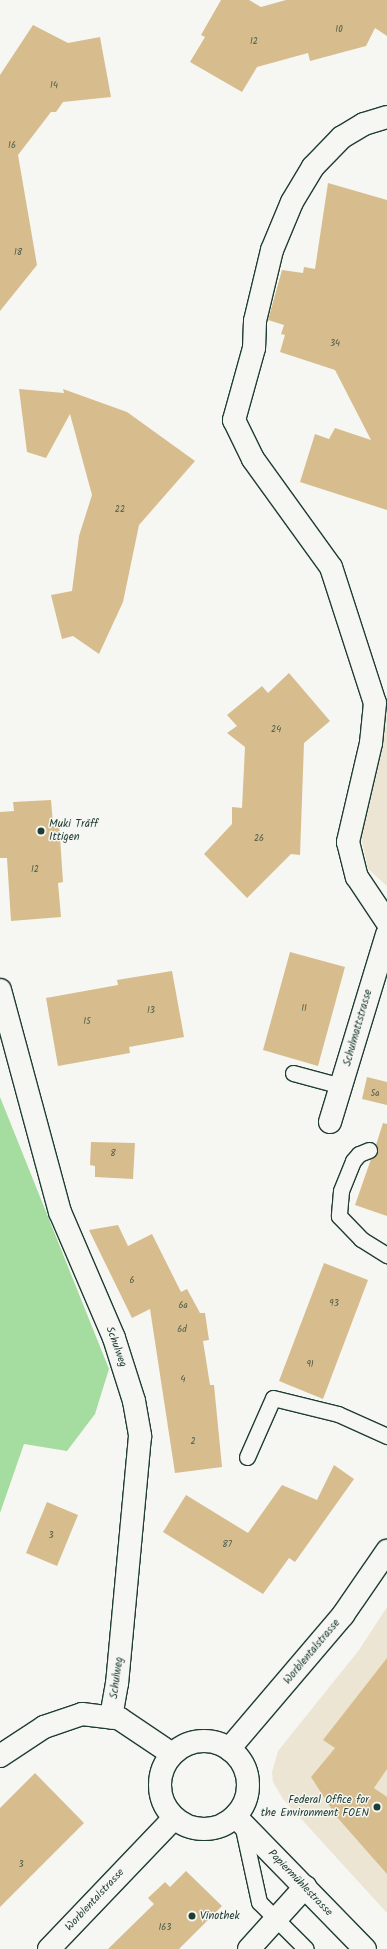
<!DOCTYPE html>
<html>
<head>
<meta charset="utf-8">
<style>
	body { margin:0 }
	#map { position:relative; width:387px; height:1949px; overflow:hidden; background:#f6f6f2; font-family:Kalam,sans-serif }
	div>[style] { position:absolute }
	.built>* { inset:0; background:#ede5d4 }
	.green>* { inset:0; background:#a5dca0 }
	.building>* { inset:0; background:#d7bd8d }
	.roads { filter:drop-shadow(1px 0 #1f3d34) drop-shadow(-1px 0 #1f3d34) drop-shadow(0 1px #1f3d34) drop-shadow(0 -1px #1f3d34) }
	.service>* { height:15px; margin:-7.5px; padding:0 7.5px; transform-origin:7.5px; border-radius:7.5px; background:#f6f6f2 }
	.pedestrian>* { height:22px; margin:-11px; padding:0 11px; transform-origin:11px; border-radius:11px; background:#f6f6f2 }
	.minor>* { height:22px; margin:-11px; padding:0 11px; transform-origin:11px; border-radius:11px; background:#f6f6f2 }
	.tertiary>* { height:22px; margin:-11px; padding:0 11px; transform-origin:11px; border-radius:11px; background:#f6f6f2 }
	.secondary>* { height:22px; margin:-11px; padding:0 11px; transform-origin:11px; border-radius:11px; background:#f6f6f2 }
	.secondary>.ring { margin:-11px; padding:0; box-sizing:content-box; background:none; border:22px solid #f6f6f2; border-radius:50% }
	.dots>* { width:11px; height:11px; translate:-50% -50%; box-sizing:border-box; border:2px solid #f6f6f2; border-radius:50% }
	span { translate:-50% -50%; white-space:nowrap; text-align:center; line-height:1.15; -webkit-text-stroke:3px #f6f6f2; paint-order:stroke }
	.number-label { font-size:9px; color:#4d5d4a }
	.number-label span { -webkit-text-stroke-width:0 }
	.poi-label { font-size:11px; color:#1f3d34 }
	.left { translate:0 -50%; text-align:left }
	.right { translate:-100% -50%; text-align:right }
	.street-label { font-size:11px; color:#1f3d34 }
</style>
</head>
<body>
<div id="map">
	<div class="built">
		<i style="clip-path:polygon(387px 702px,387px 886px,368px 869px,361px 837px)"></i>
		<i style="clip-path:polygon(387px 1607px,387px 1913px,283px 1799px,273px 1782px,272px 1772px,278px 1751px,359px 1650px)"></i>
	</div>
	<div class="green">
		<i style="clip-path:polygon(0 1097px,109px 1369px,95px 1414px,67px 1451px,24px 1444px,0 1513px)"></i>
	</div>
	<div class="building">
		<i style="clip-path:polygon(221px 0,249px 0,261px 7px,286px 0,387px 0,387px 36px,375px 28px,366px 46px,310px 61px,308px 53px,257px 67px,242px 92px,190px 62px,205px 37px,201px 35px)"></i>
		<i style="clip-path:polygon(33px 25px,68px 43px,100px 37px,111px 97px,63px 102px,56px 112px,51px 112px,18px 155px,37px 265px,0 311px,0 75px)"></i>
		<i style="clip-path:polygon(328px 183px,387px 200px,387px 510px,300px 482px,315px 434px,329px 439px,335px 428px,371px 440px,335px 370px,280px 352px,285px 335px,281px 334px,284px 325px,268px 320px,282px 270px,303px 273px,304px 267px,315px 269px)"></i>
		<i style="clip-path:polygon(19px 389px,64px 393px,63px 389px,127px 412px,195px 461px,139px 525px,123px 602px,99px 654px,73px 636px,62px 639px,51px 595px,72px 591px,79px 536px,92px 495px,70px 414px,46px 458px,27px 452px)"></i>
		<i style="clip-path:polygon(289px 673px,330px 721px,304px 743px,300px 855px,291px 854px,247px 898px,204px 854px,232px 824px,232px 807px,242px 808px,245px 747px,227px 733px,237px 726px,227px 715px,262px 686px,268px 693px)"></i>
		<i style="clip-path:polygon(51px 800px,53px 824px,59px 823px,63px 882px,58px 883px,61px 917px,11px 921px,7px 858px,0 858px,0 812px,14px 811px,13px 802px)"></i>
		<i style="clip-path:polygon(290px 952px,345px 967px,318px 1066px,263px 1050px)"></i>
		<i style="clip-path:polygon(172px 971px,184px 1037px,129px 1047px,130px 1053px,58px 1066px,46px 998px,118px 985px,117px 980px)"></i>
		<i style="clip-path:polygon(367px 1077px,387px 1082px,387px 1105px,362px 1099px)"></i>
		<i style="clip-path:polygon(383px 1123px,387px 1124px,387px 1216px,355px 1205px,371px 1159px,378px 1152px,376px 1145px)"></i>
		<i style="clip-path:polygon(91px 1142px,135px 1143px,133px 1179px,95px 1177px,95px 1166px,90px 1165px)"></i>
		<i style="clip-path:polygon(118px 1225px,128px 1246px,152px 1234px,181px 1292px,187px 1289px,200px 1313px,205px 1313px,209px 1340px,203px 1341px,210px 1385px,214px 1385px,222px 1467px,175px 1473px,150px 1309px,132px 1318px,89px 1230px)"></i>
		<i style="clip-path:polygon(324px 1263px,368px 1280px,323px 1399px,279px 1381px)"></i>
		<i style="clip-path:polygon(334px 1465px,354px 1479px,295px 1562px,289px 1558px,263px 1594px,163px 1532px,186px 1495px,248px 1533px,282px 1485px,317px 1500px)"></i>
		<i style="clip-path:polygon(47px 1502px,78px 1515px,57px 1566px,26px 1553px)"></i>
		<i style="clip-path:polygon(387px 1658px,387px 1769px,374px 1788px,387px 1797px,387px 1874px,336px 1816px,311px 1777px,335px 1748px,323px 1740px)"></i>
		<i style="clip-path:polygon(35px 1773px,84px 1823px,0 1907px,0 1808px)"></i>
		<i style="clip-path:polygon(186px 1871px,222px 1906px,179px 1949px,108px 1949px,154px 1904px,148px 1898px,165px 1882px,170px 1887px)"></i>
	</div>
	<div class="roads">
		<div class="service">
			<i style="left:293px;top:1073px;width:50px;rotate:15.2deg"></i>
			<i style="left:369px;top:1150px;width:11px;rotate:158deg"></i>
			<i style="left:359px;top:1154px;width:9px;rotate:131deg"></i>
			<i style="left:353px;top:1161px;width:32px;rotate:112deg"></i>
			<i style="left:341px;top:1191px;width:25px;rotate:95deg"></i>
			<i style="left:339px;top:1216px;width:32px;rotate:46deg"></i>
			<i style="left:361px;top:1239px;width:31px;rotate:32deg"></i>
			<i style="left:247px;top:1457px;width:64px;rotate:-66.2deg"></i>
			<i style="left:273px;top:1398px;width:67px;rotate:13.8deg"></i>
			<i style="left:338px;top:1414px;width:54px;rotate:24.2deg"></i>
			<i style="left:242px;top:1824px;width:80px;rotate:77.7deg"></i>
			<i style="left:259px;top:1902px;width:66px;rotate:45deg"></i>
		</div>
		<div class="pedestrian">
			<i style="left:387px;top:117px;width:24px;rotate:163deg"></i>
			<i style="left:364px;top:124px;width:26px;rotate:149deg"></i>
			<i style="left:342px;top:137px;width:42px;rotate:134deg"></i>
			<i style="left:313px;top:167px;width:41px;rotate:121deg"></i>
			<i style="left:292px;top:202px;width:52px;rotate:112.6deg"></i>
			<i style="left:272px;top:250px;width:73px;rotate:103.5deg"></i>
			<i style="left:255px;top:321px;width:27px;rotate:92deg"></i>
			<i style="left:254px;top:348px;width:75px;rotate:105.5deg"></i>
			<i style="left:234px;top:420px;width:43px;rotate:64deg"></i>
			<i style="left:253px;top:459px;width:133px;rotate:54.2deg"></i>
			<i style="left:331px;top:567px;width:143px;rotate:72.1deg"></i>
			<i style="left:375px;top:703px;width:40px;rotate:95.7deg"></i>
			<i style="left:371px;top:743px;width:102px;rotate:103.1deg"></i>
			<i style="left:348px;top:842px;width:36px;rotate:76deg"></i>
			<i style="left:357px;top:877px;width:54px;rotate:56.3deg"></i>
		</div>
		<div class="minor">
			<i style="left:0;top:990px;width:230px;rotate:74.9deg"></i>
			<i style="left:60px;top:1212px;width:137px;rotate:66.8deg"></i>
			<i style="left:114px;top:1338px;width:66px;rotate:72.4deg"></i>
			<i style="left:134px;top:1401px;width:36px;rotate:80deg"></i>
			<i style="left:140px;top:1436px;width:248px;rotate:95.3deg"></i>
			<i style="left:117px;top:1683px;width:35px;rotate:100deg"></i>
			<i style="left:330px;top:1122px;width:196px;rotate:-73.1deg"></i>
			<i style="left:249px;top:1949px;width:84px;rotate:-47.9deg"></i>
		</div>
		<div class="tertiary">
			<i style="left:0;top:1756px;width:53px;rotate:-33.4deg"></i>
			<i style="left:44px;top:1727px;width:40px;rotate:-18.9deg"></i>
			<i style="left:82px;top:1714px;width:38px;rotate:7deg"></i>
			<i style="left:120px;top:1719px;width:63px;rotate:33.9deg"></i>
		</div>
		<div class="secondary">
			<i class="ring" style="left:160px;top:1741px;width:66px;height:66px"></i>
			<i style="left:229px;top:1749px;width:176px;rotate:-49.6deg"></i>
			<i style="left:343px;top:1615px;width:78px;rotate:-55.5deg"></i>
			<i style="left:235px;top:1816px;width:186px;rotate:45.7deg"></i>
			<i style="left:49px;top:1949px;width:181px;rotate:-46.3deg"></i>
		</div>
	</div>
	<div class="dots">
		<i style="left:41px;top:831px;background:#1f3d34"></i>
		<i style="left:377px;top:1807px;background:#1f3d34"></i>
		<i style="left:192px;top:1916px;background:#1f3d34"></i>
	</div>
	<div class="number-label">
		<span style="left:339px;top:30px">10</span>
		<span style="left:254px;top:42px">12</span>
		<span style="left:54px;top:86px">14</span>
		<span style="left:12px;top:146px">16</span>
		<span style="left:18px;top:253px">18</span>
		<span style="left:335px;top:344px">34</span>
		<span style="left:120px;top:510px">22</span>
		<span style="left:276px;top:730px">24</span>
		<span style="left:259px;top:839px">26</span>
		<span style="left:35px;top:870px">12</span>
		<span style="left:304px;top:1009px">11</span>
		<span style="left:151px;top:1011px">13</span>
		<span style="left:87px;top:1022px">15</span>
		<span style="left:375px;top:1094px">5a</span>
		<span style="left:113px;top:1154px">8</span>
		<span style="left:132px;top:1281px">6</span>
		<span style="left:334px;top:1304px">93</span>
		<span style="left:183px;top:1306px">6a</span>
		<span style="left:182px;top:1330px">6d</span>
		<span style="left:310px;top:1365px">91</span>
		<span style="left:183px;top:1380px">4</span>
		<span style="left:193px;top:1442px">2</span>
		<span style="left:51px;top:1536px">3</span>
		<span style="left:227px;top:1545px">87</span>
		<span style="left:21px;top:1865px">3</span>
		<span style="left:165px;top:1928px">163</span>
	</div>
	<div class="poi-label">
		<span class="left" style="left:49px;top:831px">Muki Träff<br>Ittigen</span>
		<span class="right" style="left:369px;top:1807px">Federal Office for<br>the Environment FOEN</span>
		<span class="left" style="left:200px;top:1916px">Vinothek</span>
	</div>
	<div class="street-label">
		<span style="left:358px;top:1028px;rotate:-74deg">Schulmattstrasse</span>
		<span style="left:116px;top:1347px;rotate:70deg">Schulweg</span>
		<span style="left:312px;top:1652px;rotate:-50deg">Worblentalstrasse</span>
		<span style="left:117px;top:1678px;rotate:-82deg">Schulweg</span>
		<span style="left:300px;top:1883px;rotate:46deg">Papiermühlestrasse</span>
		<span style="left:95px;top:1900px;rotate:-47deg">Worblentalstrasse</span>
	</div>
</div>
</body>
</html>
